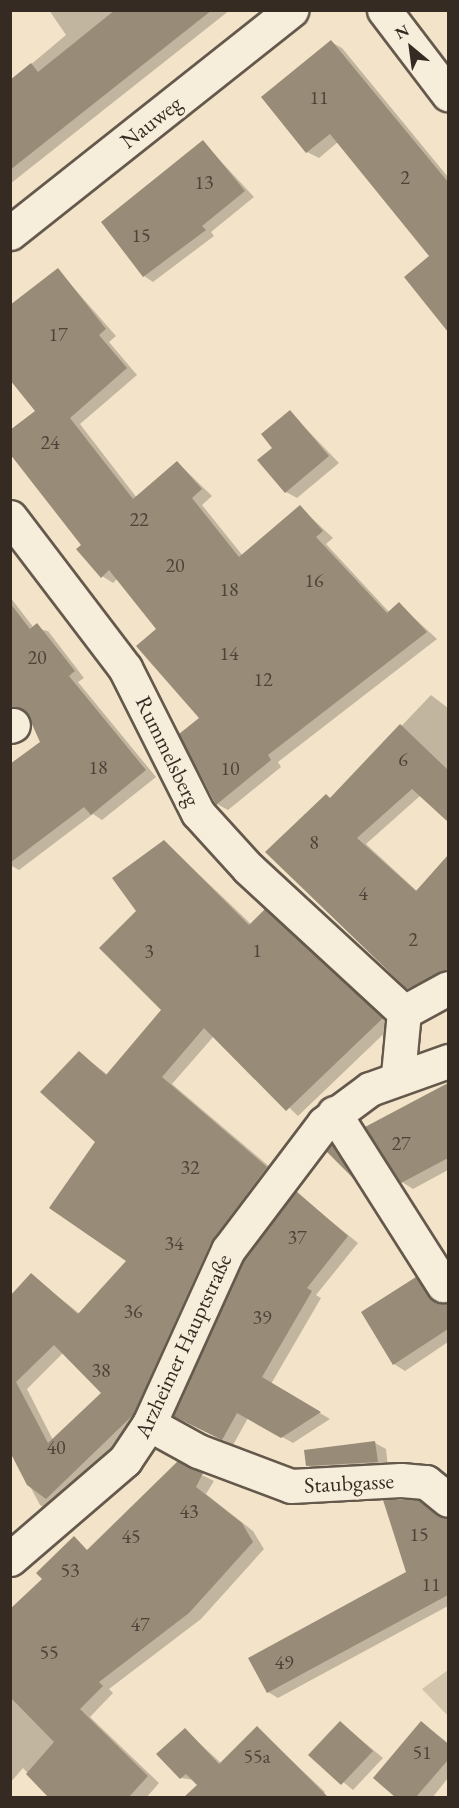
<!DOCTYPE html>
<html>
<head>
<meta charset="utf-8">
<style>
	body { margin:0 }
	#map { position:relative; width:459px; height:1808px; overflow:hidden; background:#f3e3c8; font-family:"EB Garamond",serif }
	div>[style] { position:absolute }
	.green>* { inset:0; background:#d3c4ac }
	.shadow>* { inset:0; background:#0003 }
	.building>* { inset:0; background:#988b78 }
	.roads { filter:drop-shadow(2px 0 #64594c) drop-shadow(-2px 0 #64594c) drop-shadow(0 2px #64594c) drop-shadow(0 -2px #64594c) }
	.street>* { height:33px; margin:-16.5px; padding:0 16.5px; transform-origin:16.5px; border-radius:16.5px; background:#f7eddb }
	.secondary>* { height:33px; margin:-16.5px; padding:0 16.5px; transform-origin:16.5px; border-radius:16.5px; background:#f7eddb }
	span { translate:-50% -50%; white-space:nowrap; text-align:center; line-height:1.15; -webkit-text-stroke:6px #f7eddb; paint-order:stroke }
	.number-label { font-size:20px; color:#4e4338 }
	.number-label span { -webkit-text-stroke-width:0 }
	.street-label { font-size:22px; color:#352b22 }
	.frame { position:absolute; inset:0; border:12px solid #352b22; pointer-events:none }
	.north { position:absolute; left:381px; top:18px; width:60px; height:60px; -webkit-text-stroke:4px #f7eddb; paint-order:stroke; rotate:331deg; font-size:16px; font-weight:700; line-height:24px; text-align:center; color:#352b22 }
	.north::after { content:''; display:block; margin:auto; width:21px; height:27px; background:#352b22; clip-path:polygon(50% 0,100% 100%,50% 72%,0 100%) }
</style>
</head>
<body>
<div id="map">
	<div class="green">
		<i style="clip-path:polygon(448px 1670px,448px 1716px,422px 1689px)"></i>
	</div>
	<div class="shadow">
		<i style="clip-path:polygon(49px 10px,230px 10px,10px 184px,10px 82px,66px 35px)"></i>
		<i style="clip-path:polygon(331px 42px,342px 48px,448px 177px,448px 323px,438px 316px,431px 257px,338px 142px,319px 158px,307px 152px)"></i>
		<i style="clip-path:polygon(203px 142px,254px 197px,211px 232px,214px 236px,153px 282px,144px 276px)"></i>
		<i style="clip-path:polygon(58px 270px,116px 336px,109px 342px,137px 375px,80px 424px,137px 498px,177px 462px,212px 496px,202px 505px,243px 556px,300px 507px,333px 538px,326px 544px,390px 613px,399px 604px,437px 639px,278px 762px,281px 767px,228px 810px,217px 804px,181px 735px,201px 718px,158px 629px,118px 578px,113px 583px,102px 576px,37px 412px)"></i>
		<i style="clip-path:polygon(290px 412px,339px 463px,297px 498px,286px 492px,274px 449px)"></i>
		<i style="clip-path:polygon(10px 597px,34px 628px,48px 631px,84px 678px,78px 682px,156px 777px,102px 820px,93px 814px,19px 870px,10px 865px,10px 766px,41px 742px,29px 714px,10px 704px)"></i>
		<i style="clip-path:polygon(431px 695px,448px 708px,448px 820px,421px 795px,366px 844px,418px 892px,448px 857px,448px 960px,418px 994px,408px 988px,326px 796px,332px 799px)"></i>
		<i style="clip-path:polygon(evenodd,165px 842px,252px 925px,265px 911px,276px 917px,393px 1025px,298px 1116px,214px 1036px,172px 1084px,278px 1174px,137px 1431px,51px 1512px,40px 1505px,10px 1449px,10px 1298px,31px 1275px,80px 1314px,128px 1261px,79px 1053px,108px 1075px,163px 1010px,138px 911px,165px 842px,64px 1352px,103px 1393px,53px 1440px,27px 1389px,64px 1352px)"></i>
		<i style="clip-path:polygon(448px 1085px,448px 1170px,413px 1189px,402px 1182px,367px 1128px)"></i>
		<i style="clip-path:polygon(332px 1146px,342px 1152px,360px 1180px,328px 1151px)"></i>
		<i style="clip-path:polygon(296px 1193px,358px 1243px,316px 1295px,321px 1298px,271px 1384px,330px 1419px,293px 1443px,248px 1418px,233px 1445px,185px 1421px)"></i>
		<i style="clip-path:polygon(416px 1278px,440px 1303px,448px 1303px,448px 1342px,405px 1371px,394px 1364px)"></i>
		<i style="clip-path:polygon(375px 1443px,386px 1449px,388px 1468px,318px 1472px,307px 1465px)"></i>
		<i style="clip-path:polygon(178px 1463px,214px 1481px,206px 1494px,253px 1531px,264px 1549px,201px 1619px,109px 1689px,113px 1693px,90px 1717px,159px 1783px,146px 1798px,50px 1798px,23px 1768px,10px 1783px,10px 1609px,62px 1580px)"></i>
		<i style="clip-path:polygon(440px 1517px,448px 1518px,448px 1606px,278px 1698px,268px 1692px,408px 1573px)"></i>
		<i style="clip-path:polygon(341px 1723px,383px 1758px,353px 1790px,310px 1755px)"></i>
		<i style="clip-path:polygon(422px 1723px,448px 1743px,448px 1778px,432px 1798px,398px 1798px,375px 1778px)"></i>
		<i style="clip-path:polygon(257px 1728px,325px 1792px,319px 1798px,211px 1798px,194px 1780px,181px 1778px,185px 1730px,221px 1763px)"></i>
	</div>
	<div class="building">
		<i style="clip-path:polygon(115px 10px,212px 10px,10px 170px,10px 80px,31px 63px,38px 72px)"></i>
		<i style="clip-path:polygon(331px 40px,448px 182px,448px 332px,404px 277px,429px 256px,330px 134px,306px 153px,261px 97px)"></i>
		<i style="clip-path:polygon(203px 140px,245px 191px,202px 226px,206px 230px,143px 277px,101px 222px)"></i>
		<i style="clip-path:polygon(58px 268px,106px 329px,99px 335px,127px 368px,70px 418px,133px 499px,177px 461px,202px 489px,192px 498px,239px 557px,300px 505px,323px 531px,316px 537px,387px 613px,399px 602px,427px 632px,268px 755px,271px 760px,216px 805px,179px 734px,199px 718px,136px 646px,156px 629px,109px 570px,101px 578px,76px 549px,81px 545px,10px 454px,10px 430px,35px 411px,10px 380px,10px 305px)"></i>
		<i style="clip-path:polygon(290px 410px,329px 456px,285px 493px,257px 460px,272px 448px,261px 434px)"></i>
		<i style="clip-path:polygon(10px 603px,30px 629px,37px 623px,75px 671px,69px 676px,146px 770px,91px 815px,84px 807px,10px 863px,10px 764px,40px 742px,26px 711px,10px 706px)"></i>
		<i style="clip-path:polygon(400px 724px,448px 770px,448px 822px,412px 789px,357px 838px,416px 891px,448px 855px,448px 969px,407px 989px,265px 852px,326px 794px,330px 798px)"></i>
		<i style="clip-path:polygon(evenodd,164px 840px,249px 925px,265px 909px,383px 1018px,286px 1111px,204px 1028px,162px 1077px,267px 1167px,211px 1242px,133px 1415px,46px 1499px,27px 1485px,10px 1452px,10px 1296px,31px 1273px,78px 1314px,126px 1261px,49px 1208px,95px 1142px,40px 1092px,79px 1051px,106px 1075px,161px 1010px,99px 948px,136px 911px,112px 878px,164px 840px,54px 1345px,101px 1393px,48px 1443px,16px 1382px,54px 1345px)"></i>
		<i style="clip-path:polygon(448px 1083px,448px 1158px,401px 1183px,365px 1127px)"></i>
		<i style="clip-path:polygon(331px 1145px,332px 1145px,353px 1178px,326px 1151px)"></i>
		<i style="clip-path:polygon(296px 1191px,348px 1236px,307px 1288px,312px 1291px,262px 1377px,321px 1412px,281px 1438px,237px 1413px,222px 1440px,173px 1416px,244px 1260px)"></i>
		<i style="clip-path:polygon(416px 1277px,434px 1301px,448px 1302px,448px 1329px,393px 1365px,361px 1312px)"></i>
		<i style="clip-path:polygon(375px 1441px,378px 1462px,306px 1466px,304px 1450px)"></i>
		<i style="clip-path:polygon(178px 1461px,203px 1473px,196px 1487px,242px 1523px,253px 1542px,189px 1613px,99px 1682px,103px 1686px,80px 1709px,148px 1776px,129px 1797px,48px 1797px,26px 1774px,54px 1742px,10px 1697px,10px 1609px,42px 1579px,36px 1573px,74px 1536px,87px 1550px)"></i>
		<i style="clip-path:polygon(383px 1500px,419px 1500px,448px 1518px,448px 1595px,267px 1693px,248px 1658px,406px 1572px)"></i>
		<i style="clip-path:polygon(340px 1721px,373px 1751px,341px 1785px,308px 1755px)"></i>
		<i style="clip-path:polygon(421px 1721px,448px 1744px,448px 1760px,416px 1797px,395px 1797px,373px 1778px)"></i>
		<i style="clip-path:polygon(257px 1726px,328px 1797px,184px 1797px,197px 1785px,186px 1774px,180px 1779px,156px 1754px,185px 1728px,219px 1764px)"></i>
	</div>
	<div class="roads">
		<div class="street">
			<i style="left:384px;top:10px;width:106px;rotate:52.7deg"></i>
			<i style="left:10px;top:233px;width:359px;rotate:-38.4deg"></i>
			<i style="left:10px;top:517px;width:190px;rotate:52.7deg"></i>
			<i style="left:125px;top:668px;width:162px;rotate:63.3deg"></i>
			<i style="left:198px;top:813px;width:74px;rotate:47.7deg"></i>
			<i style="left:248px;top:868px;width:212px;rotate:42.7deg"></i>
			<i style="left:10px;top:726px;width:3px;rotate:-18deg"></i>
			<i style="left:404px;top:1012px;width:50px;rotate:-28.6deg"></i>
			<i style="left:398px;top:1075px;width:63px;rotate:-84.6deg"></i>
			<i style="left:334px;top:1113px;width:204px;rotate:57.6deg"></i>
			<i style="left:149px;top:1424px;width:56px;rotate:28.9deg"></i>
			<i style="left:198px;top:1451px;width:99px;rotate:20.6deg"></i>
			<i style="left:291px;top:1486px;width:110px;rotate:-3.1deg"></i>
			<i style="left:401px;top:1480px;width:25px;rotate:5deg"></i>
			<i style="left:426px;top:1482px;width:28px;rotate:39deg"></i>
		</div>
		<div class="secondary">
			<i style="left:10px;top:1559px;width:152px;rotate:-40.7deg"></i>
			<i style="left:125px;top:1460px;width:43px;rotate:-56.3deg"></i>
			<i style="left:149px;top:1424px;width:191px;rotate:-65.6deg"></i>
			<i style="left:228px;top:1250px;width:159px;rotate:-52.9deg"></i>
			<i style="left:324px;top:1123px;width:57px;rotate:-36.5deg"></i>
			<i style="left:370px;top:1089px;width:83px;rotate:-19.7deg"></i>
		</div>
	</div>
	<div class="number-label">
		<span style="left:319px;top:97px">11</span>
		<span style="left:405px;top:177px">2</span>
		<span style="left:204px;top:182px">13</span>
		<span style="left:141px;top:235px">15</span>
		<span style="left:58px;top:334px">17</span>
		<span style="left:50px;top:442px">24</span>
		<span style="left:139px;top:519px">22</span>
		<span style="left:175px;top:565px">20</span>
		<span style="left:314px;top:580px">16</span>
		<span style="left:229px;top:589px">18</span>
		<span style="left:229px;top:653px">14</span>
		<span style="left:37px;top:657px">20</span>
		<span style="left:263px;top:679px">12</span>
		<span style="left:403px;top:759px">6</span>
		<span style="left:98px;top:767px">18</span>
		<span style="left:230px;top:768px">10</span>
		<span style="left:314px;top:842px">8</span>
		<span style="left:363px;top:893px">4</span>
		<span style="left:413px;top:939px">2</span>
		<span style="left:257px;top:950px">1</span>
		<span style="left:149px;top:951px">3</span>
		<span style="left:401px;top:1143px">27</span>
		<span style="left:190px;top:1167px">32</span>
		<span style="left:297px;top:1237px">37</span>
		<span style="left:174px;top:1243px">34</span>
		<span style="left:133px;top:1311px">36</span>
		<span style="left:262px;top:1317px">39</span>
		<span style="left:101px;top:1370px">38</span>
		<span style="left:56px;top:1447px">40</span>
		<span style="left:189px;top:1511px">43</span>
		<span style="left:419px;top:1534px">15</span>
		<span style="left:131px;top:1536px">45</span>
		<span style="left:70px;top:1570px">53</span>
		<span style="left:431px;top:1584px">11</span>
		<span style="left:140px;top:1624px">47</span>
		<span style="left:49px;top:1652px">55</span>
		<span style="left:284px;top:1662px">49</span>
		<span style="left:422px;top:1752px">51</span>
		<span style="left:257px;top:1756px">55a</span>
	</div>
	<div class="street-label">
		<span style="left:151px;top:122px;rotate:-38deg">Nauweg</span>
		<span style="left:168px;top:751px;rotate:64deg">Rummelsberg</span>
		<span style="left:183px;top:1346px;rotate:-65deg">Arzheimer Hauptstraße</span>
		<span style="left:349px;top:1483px;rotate:-3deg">Staubgasse</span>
	</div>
	<div class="frame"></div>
	<div class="north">N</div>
</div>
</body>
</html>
